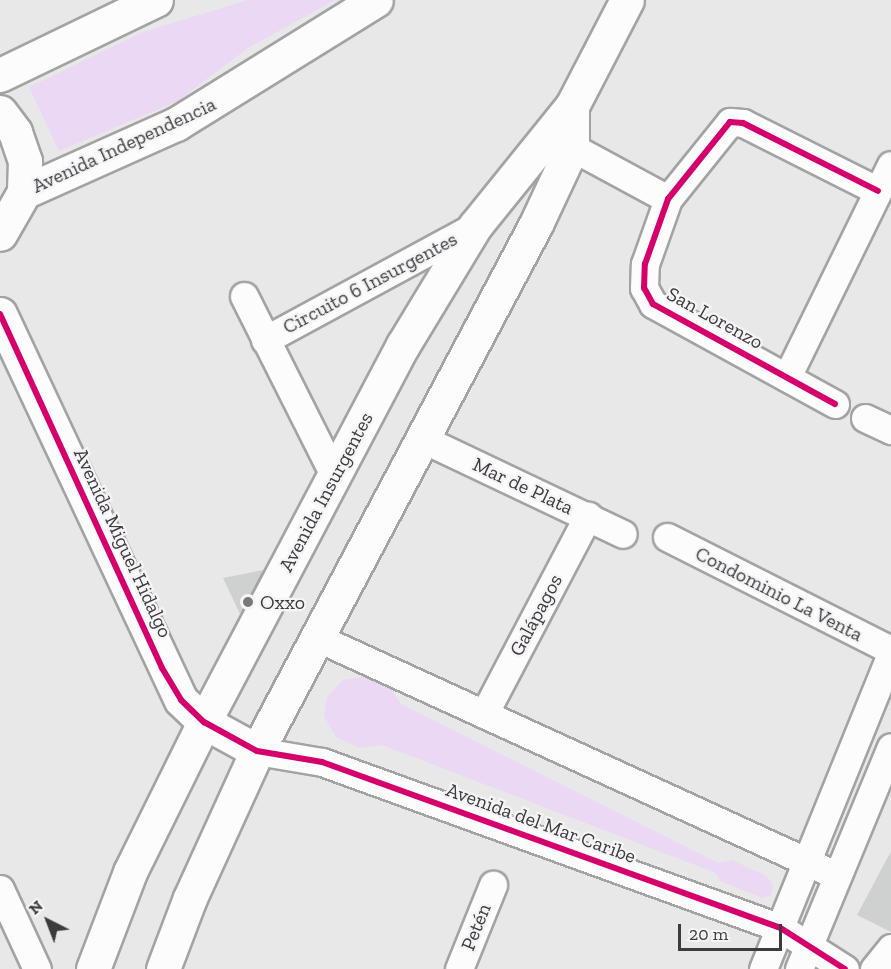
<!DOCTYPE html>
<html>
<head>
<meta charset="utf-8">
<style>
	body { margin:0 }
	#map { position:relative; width:891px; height:969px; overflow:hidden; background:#e8e8e8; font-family:"Zilla Slab",serif }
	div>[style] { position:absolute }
	.green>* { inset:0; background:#ead8f5 }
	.shadow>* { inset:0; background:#0003 }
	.building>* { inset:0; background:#cfd0d0 }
	.roads { filter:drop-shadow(2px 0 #a3a3a3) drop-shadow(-2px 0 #a3a3a3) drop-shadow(0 2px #a3a3a3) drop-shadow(0 -2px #a3a3a3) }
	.street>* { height:27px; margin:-13.5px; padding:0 13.5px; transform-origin:13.5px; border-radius:13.5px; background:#fcfcfc }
	.secondary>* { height:33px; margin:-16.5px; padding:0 16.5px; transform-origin:16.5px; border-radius:16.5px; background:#fcfcfc }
	.cycleway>* { height:6px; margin:-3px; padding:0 3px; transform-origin:3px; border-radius:3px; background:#d6006c }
	.dots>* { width:16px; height:16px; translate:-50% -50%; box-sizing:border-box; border:3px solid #f6f4f7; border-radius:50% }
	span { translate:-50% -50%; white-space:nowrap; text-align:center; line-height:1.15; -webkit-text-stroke:4.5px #f6f4f7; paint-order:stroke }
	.street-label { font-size:20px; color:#3d3c3d }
	.poi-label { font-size:20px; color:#3d3c3d }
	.left { translate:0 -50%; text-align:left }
	.north { position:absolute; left:18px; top:891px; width:60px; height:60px; -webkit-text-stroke:4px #f6f4f7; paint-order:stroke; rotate:318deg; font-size:16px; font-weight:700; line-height:24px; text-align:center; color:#3d3c3d }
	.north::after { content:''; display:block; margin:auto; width:21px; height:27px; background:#3d3c3d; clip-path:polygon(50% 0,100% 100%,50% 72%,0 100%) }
	.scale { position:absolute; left:678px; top:924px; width:104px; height:27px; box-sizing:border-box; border:3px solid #3d3c3d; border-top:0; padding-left:8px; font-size:18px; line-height:21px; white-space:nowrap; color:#3d3c3d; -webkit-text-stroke:4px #f6f4f7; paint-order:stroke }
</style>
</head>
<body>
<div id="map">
	<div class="green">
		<i style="clip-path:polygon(248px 0,335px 0,248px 48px,178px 101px,59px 151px,29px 87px,143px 32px)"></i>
		<i style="clip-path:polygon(369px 676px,388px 684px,401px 704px,718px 863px,732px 860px,766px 876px,773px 885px,771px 895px,762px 898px,720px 881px,716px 873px,382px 745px,360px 748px,336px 737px,324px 716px,327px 697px,343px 680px)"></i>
	</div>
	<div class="shadow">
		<i style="clip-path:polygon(263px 572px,274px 578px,252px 619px,241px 612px,226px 579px)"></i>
	</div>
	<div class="building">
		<i style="clip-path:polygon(263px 570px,240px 614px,223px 578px)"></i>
		<i style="clip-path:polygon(891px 851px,891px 932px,857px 915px)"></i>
	</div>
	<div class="roads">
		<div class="street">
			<i style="left:555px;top:138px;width:128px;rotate:28.4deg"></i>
			<i style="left:244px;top:296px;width:200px;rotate:63.3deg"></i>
			<i style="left:265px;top:340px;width:239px;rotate:-28.5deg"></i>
			<i style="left:787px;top:377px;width:236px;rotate:-63.9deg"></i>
			<i style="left:835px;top:404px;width:208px;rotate:-151.2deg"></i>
			<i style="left:653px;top:304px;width:18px;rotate:-119deg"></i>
			<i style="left:644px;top:288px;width:24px;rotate:-88deg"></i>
			<i style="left:645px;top:264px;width:69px;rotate:-70.5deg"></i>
			<i style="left:668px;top:199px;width:99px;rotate:-51.2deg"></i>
			<i style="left:730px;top:122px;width:13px;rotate:4deg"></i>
			<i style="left:743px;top:123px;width:151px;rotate:26.7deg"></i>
			<i style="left:865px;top:418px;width:29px;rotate:25deg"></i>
			<i style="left:423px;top:439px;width:221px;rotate:25.4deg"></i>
			<i style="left:667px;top:537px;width:251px;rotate:26.8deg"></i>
			<i style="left:318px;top:638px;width:570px;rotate:24.59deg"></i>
			<i style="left:484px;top:714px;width:224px;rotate:-62.3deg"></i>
			<i style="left:257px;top:751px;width:66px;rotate:9.6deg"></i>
			<i style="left:322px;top:762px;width:486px;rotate:19.9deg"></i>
			<i style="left:779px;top:927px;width:78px;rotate:32.5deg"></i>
			<i style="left:0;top:889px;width:88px;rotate:65.2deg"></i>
			<i style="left:459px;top:969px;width:91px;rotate:-68deg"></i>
			<i style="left:763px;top:969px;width:341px;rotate:-67.9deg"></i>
			<i style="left:799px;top:969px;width:240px;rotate:-67.5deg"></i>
			<i style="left:874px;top:969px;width:27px;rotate:-51deg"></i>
		</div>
		<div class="secondary">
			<i style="left:0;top:75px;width:173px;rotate:-25.7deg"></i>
			<i style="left:0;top:112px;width:25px;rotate:53deg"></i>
			<i style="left:15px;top:132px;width:31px;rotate:71deg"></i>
			<i style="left:25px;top:161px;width:31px;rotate:92deg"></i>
			<i style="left:24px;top:192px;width:48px;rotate:119.7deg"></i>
			<i style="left:24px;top:192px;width:167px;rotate:-24.1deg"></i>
			<i style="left:176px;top:124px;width:235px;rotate:-31.8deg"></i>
			<i style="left:0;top:314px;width:426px;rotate:64.9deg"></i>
			<i style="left:181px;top:700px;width:32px;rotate:44deg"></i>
			<i style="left:204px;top:722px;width:60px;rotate:28.7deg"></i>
			<i style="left:93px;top:969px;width:104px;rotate:-69.1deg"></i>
			<i style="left:130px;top:872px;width:167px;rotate:-63.7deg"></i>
			<i style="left:204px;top:722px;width:426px;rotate:-62.2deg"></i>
			<i style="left:403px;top:345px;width:139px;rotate:-58.8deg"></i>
			<i style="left:475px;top:226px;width:154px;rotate:-51.1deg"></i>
			<i style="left:572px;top:106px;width:119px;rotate:-62.6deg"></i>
			<i style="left:163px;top:969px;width:76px;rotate:-69.2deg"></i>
			<i style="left:190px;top:898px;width:162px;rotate:-65.5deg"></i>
			<i style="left:257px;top:751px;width:596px;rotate:-62.1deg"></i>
			<i style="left:536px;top:224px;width:85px;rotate:-64.9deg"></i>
			<i style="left:572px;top:147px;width:41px;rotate:-90deg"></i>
		</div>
	</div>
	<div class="cycleway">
		<i style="left:0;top:314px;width:389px;rotate:65.4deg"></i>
		<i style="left:162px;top:668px;width:37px;rotate:59deg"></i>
		<i style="left:181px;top:700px;width:32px;rotate:44deg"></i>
		<i style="left:204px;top:722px;width:60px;rotate:28.7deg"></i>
		<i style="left:257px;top:751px;width:66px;rotate:9.6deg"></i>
		<i style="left:322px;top:762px;width:486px;rotate:19.9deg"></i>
		<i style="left:779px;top:927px;width:78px;rotate:32.5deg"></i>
		<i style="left:835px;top:404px;width:208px;rotate:-151.2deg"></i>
		<i style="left:653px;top:304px;width:18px;rotate:-119deg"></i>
		<i style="left:644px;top:288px;width:24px;rotate:-88deg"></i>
		<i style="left:645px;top:264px;width:69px;rotate:-70.5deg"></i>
		<i style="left:668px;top:199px;width:99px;rotate:-51.2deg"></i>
		<i style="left:730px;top:122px;width:13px;rotate:4deg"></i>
		<i style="left:743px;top:123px;width:151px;rotate:26.7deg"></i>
	</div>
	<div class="dots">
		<i style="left:248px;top:602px;background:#797879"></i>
	</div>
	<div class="street-label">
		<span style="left:124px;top:145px;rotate:-25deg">Avenida Independencia</span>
		<span style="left:370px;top:283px;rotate:-28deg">Circuito 6 Insurgentes</span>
		<span style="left:715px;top:318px;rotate:29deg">San Lorenzo</span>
		<span style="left:523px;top:486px;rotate:25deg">Mar de Plata</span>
		<span style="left:326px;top:492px;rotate:-62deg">Avenida Insurgentes</span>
		<span style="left:123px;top:543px;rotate:65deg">Avenida Miguel Hidalgo</span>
		<span style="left:779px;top:594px;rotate:27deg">Condominio La Venta</span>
		<span style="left:536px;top:615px;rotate:-62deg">Galápagos</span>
		<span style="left:541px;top:823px;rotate:20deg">Avenida del Mar Caribe</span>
		<span style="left:476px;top:927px;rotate:-68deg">Petén</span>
	</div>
	<div class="poi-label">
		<span class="left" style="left:260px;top:602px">Oxxo</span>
	</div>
	<div class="north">N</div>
	<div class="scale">20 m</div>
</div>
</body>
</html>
